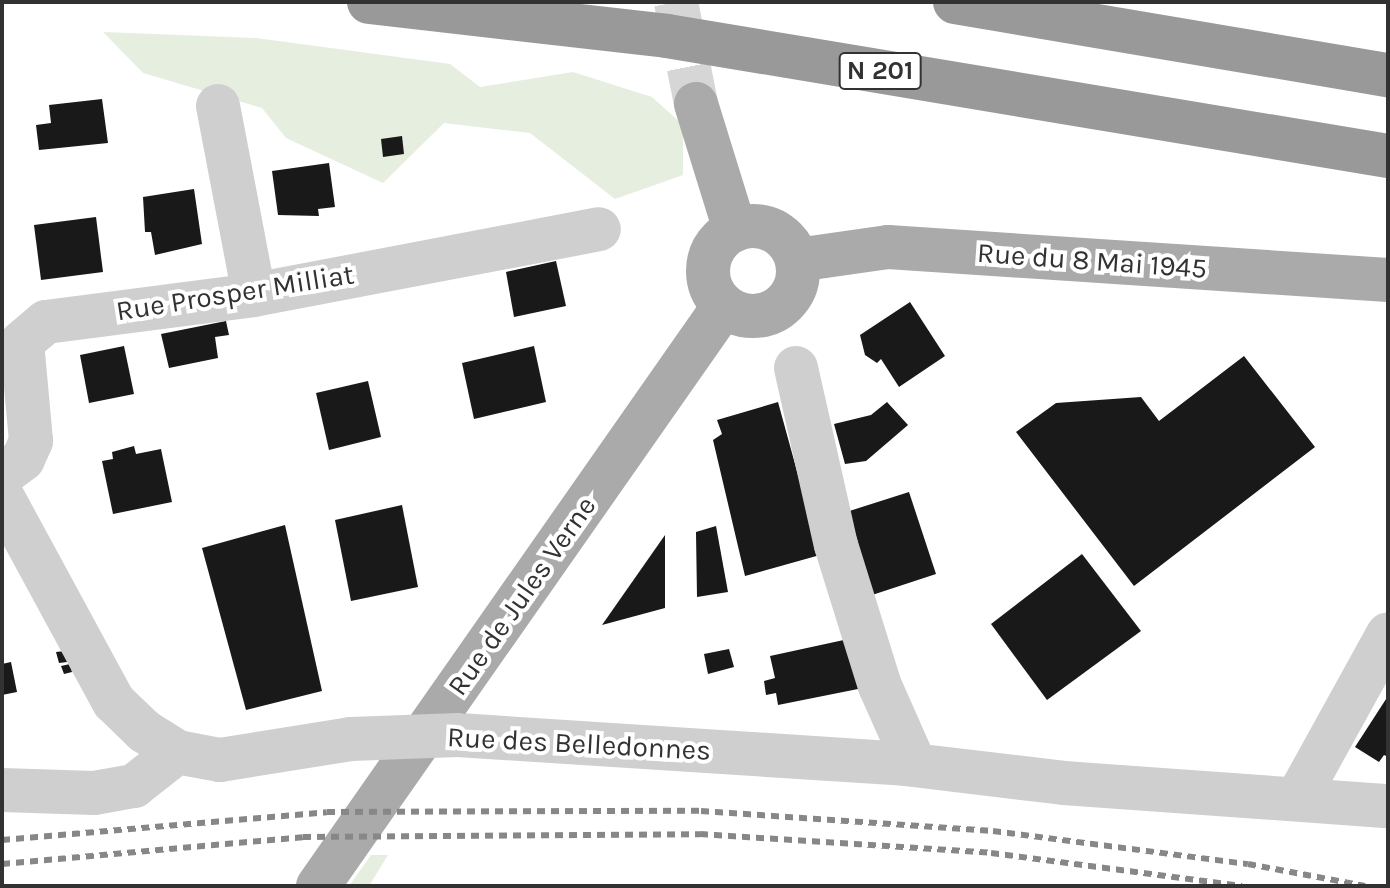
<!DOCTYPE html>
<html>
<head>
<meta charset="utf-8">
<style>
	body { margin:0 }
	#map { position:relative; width:1390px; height:888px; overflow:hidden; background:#fff; font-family:Karla,sans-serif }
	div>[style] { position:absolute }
	.green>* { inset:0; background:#e6eee0 }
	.building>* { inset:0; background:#191919 }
	.major-tunnel>* { height:44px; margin-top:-22px; transform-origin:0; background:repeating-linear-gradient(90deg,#d6d6d6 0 44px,transparent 0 66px) }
	.minor>* { height:44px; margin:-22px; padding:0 22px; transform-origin:22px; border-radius:22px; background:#cfcfcf }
	.major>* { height:44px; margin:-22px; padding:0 22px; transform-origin:22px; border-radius:22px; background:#aaa }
	.major>.ring { margin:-22px; padding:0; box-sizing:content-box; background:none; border:44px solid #aaa; border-radius:50% }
	.highway>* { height:44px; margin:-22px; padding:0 22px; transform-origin:22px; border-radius:22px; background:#999 }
	.rail>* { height:6px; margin-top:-3px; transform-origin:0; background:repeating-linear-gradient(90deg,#878787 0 8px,transparent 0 14px) }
	.minor-bridge>* { height:44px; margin:-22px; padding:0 22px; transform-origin:22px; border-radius:22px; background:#cfcfcf }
	span { translate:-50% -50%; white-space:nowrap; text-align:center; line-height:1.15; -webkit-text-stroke:8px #fff; paint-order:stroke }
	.shield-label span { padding:2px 6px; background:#fff; border:2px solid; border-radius:6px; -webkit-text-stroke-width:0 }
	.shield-label { font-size:26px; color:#323232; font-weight:700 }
	.street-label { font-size:28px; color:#323232 }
	.frame { position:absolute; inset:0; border:4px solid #323232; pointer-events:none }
</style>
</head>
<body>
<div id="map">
	<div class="green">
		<i style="clip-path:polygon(103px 32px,256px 38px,450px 64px,480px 87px,573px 72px,652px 97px,683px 125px,683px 175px,615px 199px,530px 133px,444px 123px,383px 183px,286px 138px,262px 108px,143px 73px)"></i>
		<i style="clip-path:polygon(371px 855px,388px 855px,369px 886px,349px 886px)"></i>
	</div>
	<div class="building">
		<i style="clip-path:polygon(102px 99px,108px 143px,39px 150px,36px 125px,51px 123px,49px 105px)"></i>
		<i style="clip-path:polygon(402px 136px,404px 154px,383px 157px,381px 139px)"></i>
		<i style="clip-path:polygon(329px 163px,335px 207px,318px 209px,319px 216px,278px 215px,272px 171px)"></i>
		<i style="clip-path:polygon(194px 189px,202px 244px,155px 255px,151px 232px,145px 232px,143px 197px)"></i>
		<i style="clip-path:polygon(96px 217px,103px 272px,41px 280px,34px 225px)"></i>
		<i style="clip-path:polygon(556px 261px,566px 306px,514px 317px,506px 272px)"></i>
		<i style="clip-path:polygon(910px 302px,945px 356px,899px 387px,881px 359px,877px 363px,865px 355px,860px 335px)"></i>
		<i style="clip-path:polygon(226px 321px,229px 335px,215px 337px,218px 358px,169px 368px,161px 334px)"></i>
		<i style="clip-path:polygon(124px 346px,134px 394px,89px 403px,80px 355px)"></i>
		<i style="clip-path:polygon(534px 346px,546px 402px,474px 419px,462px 363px)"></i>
		<i style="clip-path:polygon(1244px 356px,1315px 447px,1134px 586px,1016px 432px,1056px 403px,1141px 397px,1159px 421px)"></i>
		<i style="clip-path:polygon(368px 381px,381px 437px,329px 450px,316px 393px)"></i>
		<i style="clip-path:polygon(778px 402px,820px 555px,745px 576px,713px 440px,722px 434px,717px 420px)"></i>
		<i style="clip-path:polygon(887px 402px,908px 425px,866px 461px,845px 464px,834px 424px,871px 415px)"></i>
		<i style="clip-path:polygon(134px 446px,136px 454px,161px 449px,172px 502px,113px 514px,102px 461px,113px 459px,112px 452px)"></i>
		<i style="clip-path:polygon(909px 492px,936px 574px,866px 597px,840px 514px)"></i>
		<i style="clip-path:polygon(402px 505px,418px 587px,351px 601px,335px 520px)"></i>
		<i style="clip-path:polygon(285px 525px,322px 691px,246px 710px,202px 548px)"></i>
		<i style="clip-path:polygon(716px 526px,728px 592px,697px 597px,696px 532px)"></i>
		<i style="clip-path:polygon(665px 535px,665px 608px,602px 625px)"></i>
		<i style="clip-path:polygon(1082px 554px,1141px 631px,1047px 700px,991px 624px)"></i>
		<i style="clip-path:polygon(853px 638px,863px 688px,778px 705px,776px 693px,766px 695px,764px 681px,775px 678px,770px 656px)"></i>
		<i style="clip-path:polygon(729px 649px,734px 667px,708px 674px,704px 654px)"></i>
		<i style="clip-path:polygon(65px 651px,67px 662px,59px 663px,56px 652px)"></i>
		<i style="clip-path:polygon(11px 662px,17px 692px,2px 695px,2px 664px)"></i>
		<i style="clip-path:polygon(70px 664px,72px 672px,64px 674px,61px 666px)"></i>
		<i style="clip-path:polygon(1388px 696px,1388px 757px,1384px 755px,1379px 762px,1355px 747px)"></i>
	</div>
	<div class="major-tunnel">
		<i style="left:676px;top:2px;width:104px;rotate:78.9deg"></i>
	</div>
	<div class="minor">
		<i style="left:218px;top:106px;width:192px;rotate:79.2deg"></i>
		<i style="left:796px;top:368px;width:181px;rotate:77.3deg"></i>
		<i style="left:836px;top:545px;width:148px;rotate:72.7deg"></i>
		<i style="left:880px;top:686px;width:86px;rotate:66.1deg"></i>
		<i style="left:2px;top:475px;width:26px;rotate:-37deg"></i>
		<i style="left:23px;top:459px;width:20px;rotate:-66deg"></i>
		<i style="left:31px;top:441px;width:99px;rotate:-95.2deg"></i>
		<i style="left:22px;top:342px;width:31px;rotate:-40deg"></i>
		<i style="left:46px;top:322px;width:210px;rotate:-7.4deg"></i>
		<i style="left:254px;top:295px;width:351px;rotate:-10.8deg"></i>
		<i style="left:2px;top:496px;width:234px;rotate:61.5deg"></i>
		<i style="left:114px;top:702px;width:42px;rotate:44deg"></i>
		<i style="left:144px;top:731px;width:39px;rotate:32deg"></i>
		<i style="left:177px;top:752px;width:44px;rotate:10.5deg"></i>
		<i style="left:220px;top:760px;width:133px;rotate:-9.1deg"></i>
		<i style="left:458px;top:735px;width:448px;rotate:3.7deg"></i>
		<i style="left:905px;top:764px;width:160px;rotate:6.8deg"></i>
		<i style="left:1064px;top:783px;width:325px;rotate:4.1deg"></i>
		<i style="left:2px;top:790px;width:92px;rotate:1.9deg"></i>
		<i style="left:94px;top:793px;width:41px;rotate:-9.9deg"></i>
		<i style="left:134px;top:786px;width:55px;rotate:-38.3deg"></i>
		<i style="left:1297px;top:799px;width:188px;rotate:-61.1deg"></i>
	</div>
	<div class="major">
		<i style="left:696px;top:104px;width:132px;rotate:72.8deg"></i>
		<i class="ring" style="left:708px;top:226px;width:46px;height:46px"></i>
		<i style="left:797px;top:260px;width:92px;rotate:-8.1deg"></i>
		<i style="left:888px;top:247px;width:501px;rotate:3.78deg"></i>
		<i style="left:318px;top:886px;width:708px;rotate:-55.01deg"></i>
	</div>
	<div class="highway">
		<i style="left:369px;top:2px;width:300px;rotate:6.5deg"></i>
		<i style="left:667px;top:36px;width:731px;rotate:9.45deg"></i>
		<i style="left:955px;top:2px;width:439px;rotate:9.6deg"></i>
	</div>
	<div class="rail">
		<i style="left:2px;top:840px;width:326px;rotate:-4.9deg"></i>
		<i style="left:327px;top:812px;width:374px;rotate:-0.2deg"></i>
		<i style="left:701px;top:811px;width:293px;rotate:3.9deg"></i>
		<i style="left:993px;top:831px;width:257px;rotate:7.4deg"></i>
		<i style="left:1248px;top:864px;width:119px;rotate:10.6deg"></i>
		<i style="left:2px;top:864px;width:302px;rotate:-5.1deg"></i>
		<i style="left:303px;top:837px;width:397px;rotate:-0.4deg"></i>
		<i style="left:700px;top:834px;width:292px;rotate:3.7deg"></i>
		<i style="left:991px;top:853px;width:253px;rotate:7.5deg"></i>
	</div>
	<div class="minor-bridge">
		<i style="left:351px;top:739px;width:107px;rotate:-2.1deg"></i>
	</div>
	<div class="shield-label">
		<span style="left:880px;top:71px">N 201</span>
	</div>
	<div class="street-label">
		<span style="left:1092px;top:261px;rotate:4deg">Rue du 8 Mai 1945</span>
		<span style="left:235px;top:293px;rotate:-9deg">Rue Prosper Milliat</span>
		<span style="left:522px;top:596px;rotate:-55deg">Rue de Jules Verne</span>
		<span style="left:579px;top:744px;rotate:3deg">Rue des Belledonnes</span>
	</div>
	<div class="frame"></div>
</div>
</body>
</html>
